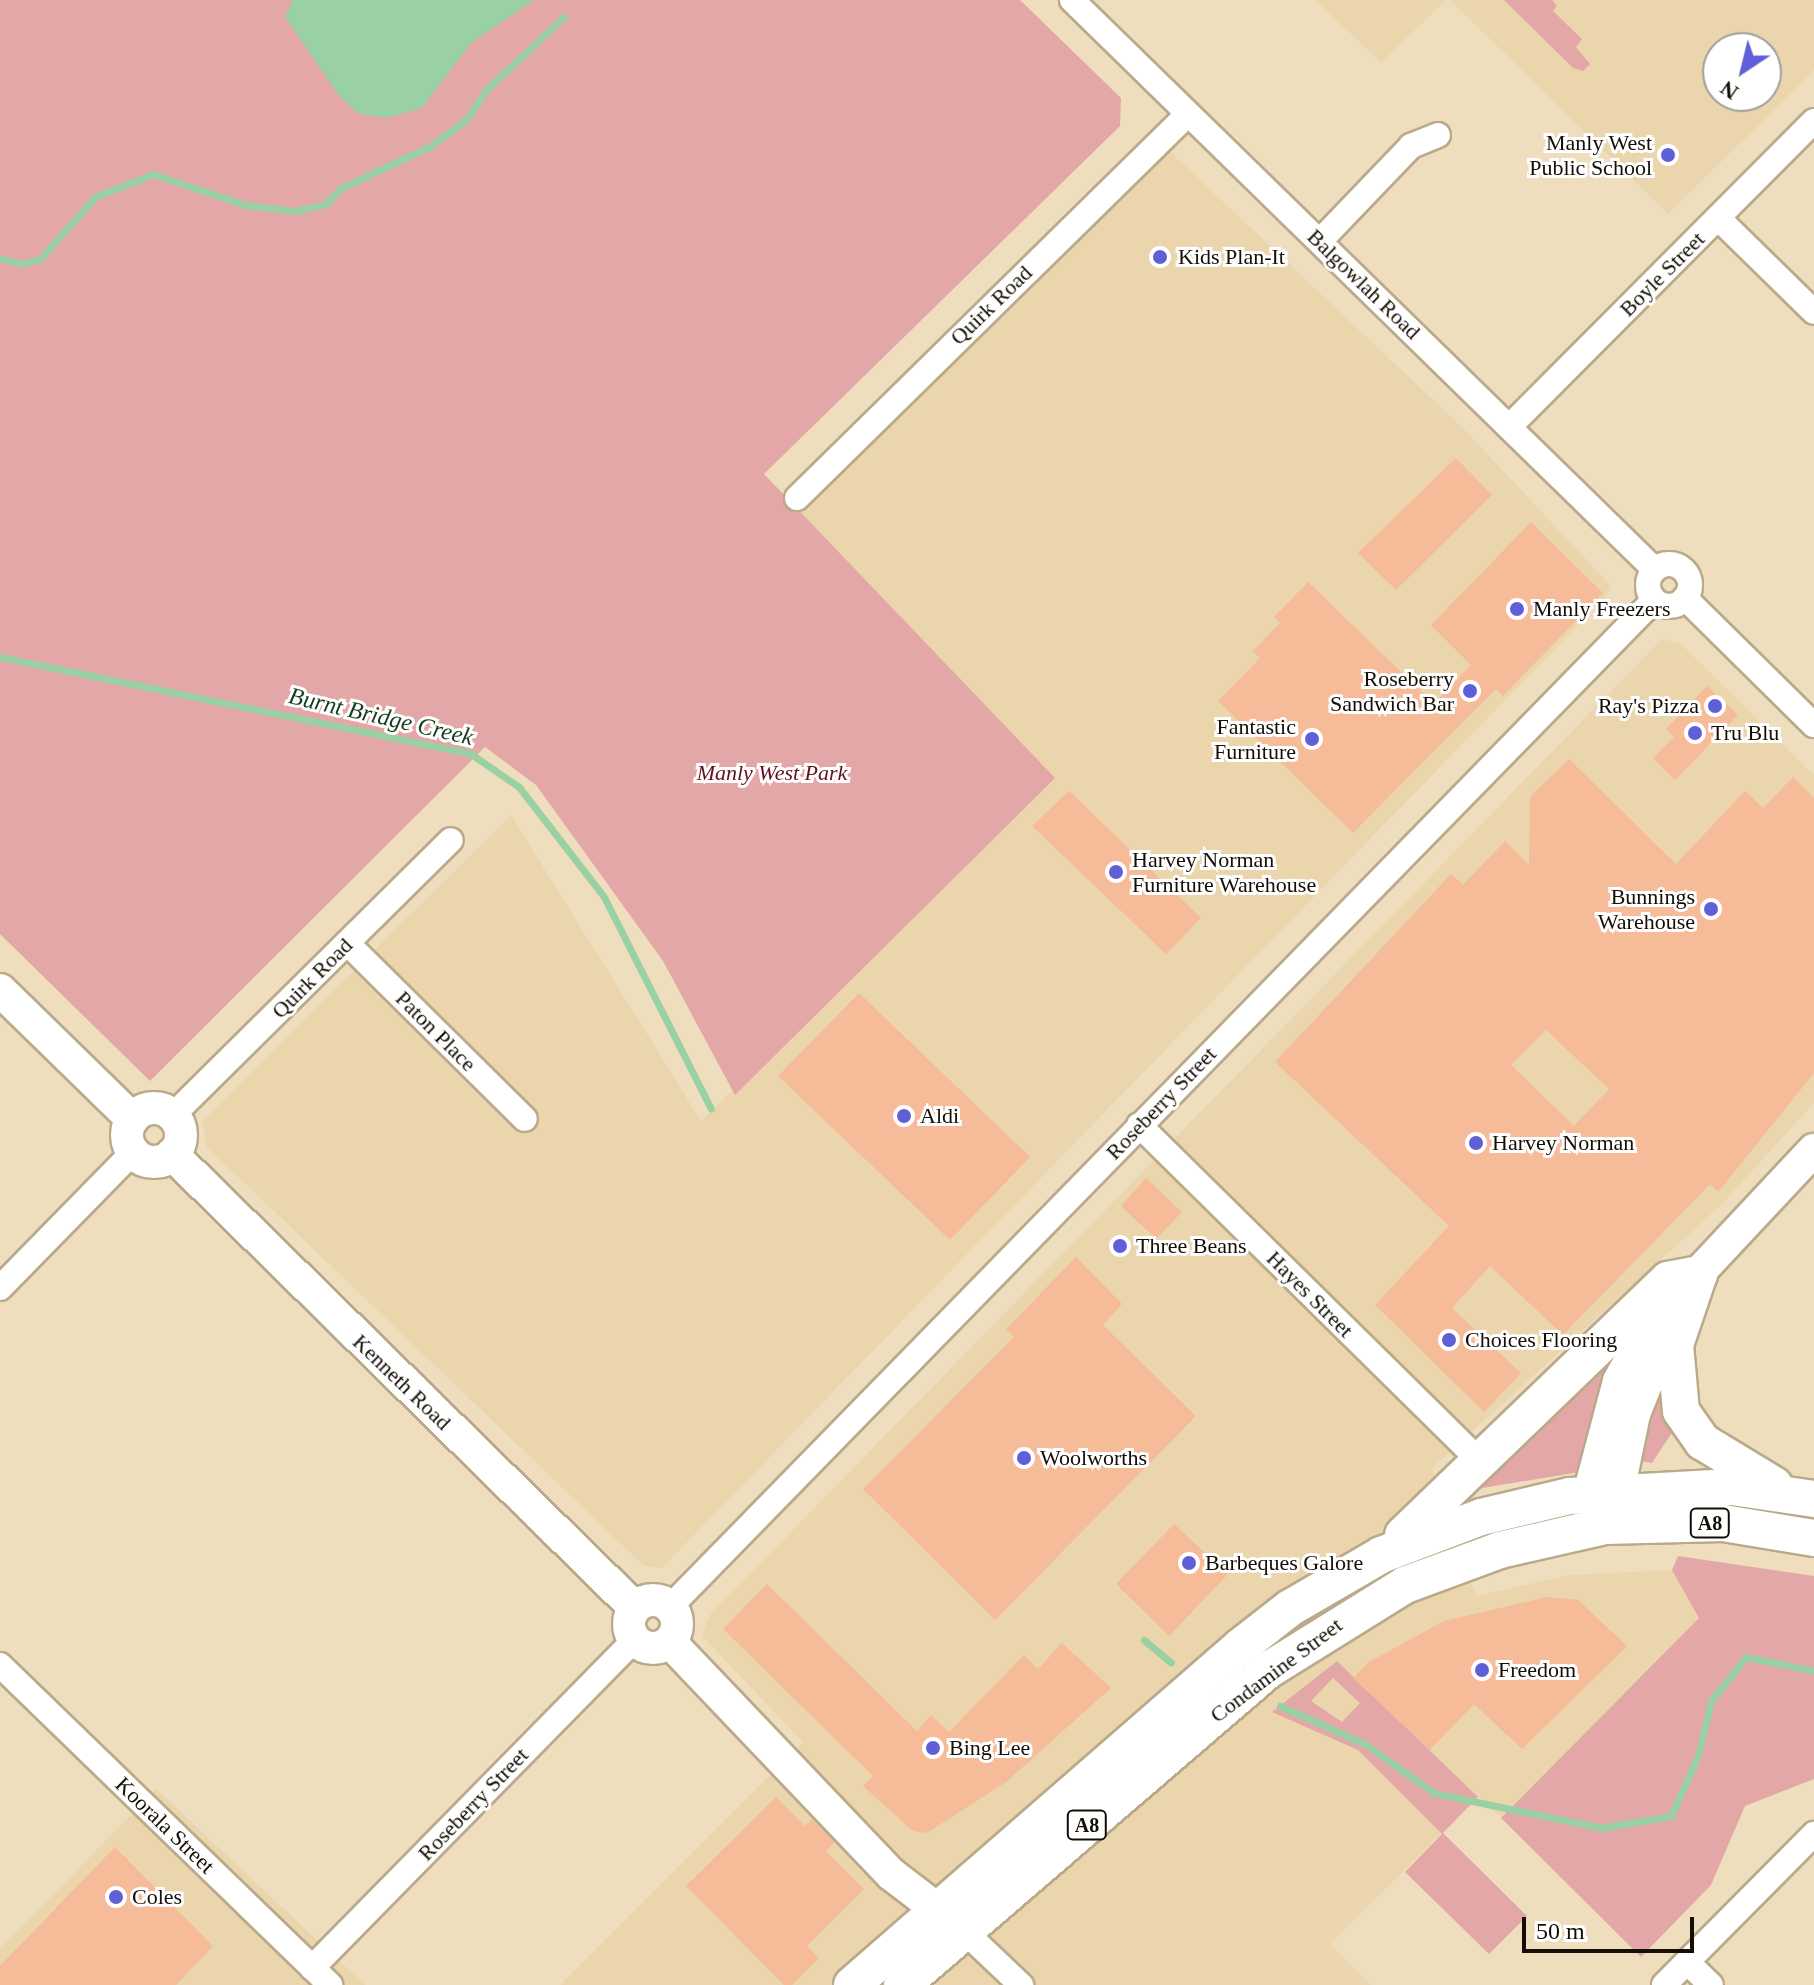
<!DOCTYPE html>
<html>
<head>
<meta charset="utf-8">
<style>
	body { margin:0 }
	#map { position:relative; width:1814px; height:1985px; overflow:hidden; background:#efdebd; font-family:Georgia,serif }
	div>[style] { position:absolute }
	.built>* { inset:0; background:#ead5ad }
	.green>* { inset:0; background:#e4a7a7 }
	.water>* { inset:0; background:#99d0a4 }
	.stream>* { height:7px; margin:-3.5px; padding:0 3.5px; transform-origin:3.5px; border-radius:3.5px; background:#99d0a4 }
	.building>* { inset:0; background:#f6bb98 }
	.roads { filter:drop-shadow(2px 0 #baaa8a) drop-shadow(-2px 0 #baaa8a) drop-shadow(0 2px #baaa8a) drop-shadow(0 -2px #baaa8a) }
	.minor>* { height:24px; margin:-12px; padding:0 12px; transform-origin:12px; border-radius:12px; background:#fff }
	.minor>.ring { margin:-12px; padding:0; box-sizing:content-box; background:none; border:24px solid #fff; border-radius:50% }
	.major>* { height:32px; margin:-16px; padding:0 16px; transform-origin:16px; border-radius:16px; background:#fff }
	.major>.ring { margin:-16px; padding:0; box-sizing:content-box; background:none; border:32px solid #fff; border-radius:50% }
	.highway>* { height:36px; margin:-18px; padding:0 18px; transform-origin:18px; border-radius:18px; background:#fff }
	.dots>* { width:22px; height:22px; translate:-50% -50%; box-sizing:border-box; border:4px solid #fff; border-radius:50% }
	span { translate:-50% -50%; white-space:nowrap; text-align:center; line-height:1.15; -webkit-text-stroke:6px #fff; paint-order:stroke }
	.shield-label span { padding:2px 6px; background:#fff; border:2px solid; border-radius:6px; -webkit-text-stroke-width:0 }
	.shield-label { font-size:20px; color:#140e04; font-weight:700 }
	.poi-label { font-size:22px; color:#140e04 }
	.right { translate:-100% -50%; text-align:right }
	.left { translate:0 -50%; text-align:left }
	.street-label { font-size:22px; color:#140e04 }
	.park-label { font-size:22px; color:#62111e; font-style:italic }
	.water-label { font-size:24px; color:#143d20; font-style:italic }
	.north { position:absolute; left:1702px; top:32px; width:80px; height:80px; box-sizing:border-box; background:#fff; border:2px solid #a19f9b; border-radius:50%; rotate:215deg; font-size:22px; font-weight:700; line-height:32px; text-align:center; color:#140e04 }
	.north::after { content:''; display:block; margin:auto; width:28px; height:36px; background:#5f60d8; clip-path:polygon(50% 0,100% 100%,50% 72%,0 100%) }
	.scale { position:absolute; left:1522px; top:1917px; width:172px; height:36px; box-sizing:border-box; border:4px solid #140e04; border-top:0; padding-left:10px; font-size:24px; line-height:28px; white-space:nowrap; color:#140e04; -webkit-text-stroke:6px #fff; paint-order:stroke }
</style>
</head>
<body>
<div id="map">
	<div class="built">
		<i style="clip-path:polygon(1316px 0,1446px 0,1381px 63px)"></i>
		<i style="clip-path:polygon(evenodd,1450px 0,1814px 0,1814px 70px,1668px 214px,1450px 0,1718px 48px,1766px 48px,1766px 96px,1718px 96px,1718px 48px)"></i>
		<i style="clip-path:polygon(1167px 149px,1463px 428px,1611px 586px,1607px 595px,662px 1568px,644px 1566px,207px 1147px,202px 1121px,511px 815px,701px 1121px,1055px 778px,800px 513px)"></i>
		<i style="clip-path:polygon(1662px 639px,1681px 644px,1814px 775px,1814px 1103px,1722px 1204px,1432px 1468px,1476px 1596px,1570px 1575px,1672px 1570px,1700px 1618px,1501px 1818px,1478px 1797px,1330px 1944px,1371px 1985px,560px 1985px,803px 1742px,702px 1636px,709px 1616px)"></i>
		<i style="clip-path:polygon(156px 1789px,365px 1985px,0 1985px,0 1949px)"></i>
	</div>
	<div class="green">
		<i style="clip-path:polygon(0 0,1020px 0,1121px 98px,1120px 126px,764px 474px,1055px 778px,735px 1095px,663px 961px,536px 785px,485px 747px,150px 1081px,0 934px)"></i>
		<i style="clip-path:polygon(1504px 0,1552px 0,1557px 6px,1553px 11px,1582px 39px,1576px 47px,1590px 64px,1583px 71px,1573px 68px)"></i>
		<i style="clip-path:polygon(1615px 1347px,1621px 1354px,1580px 1472px,1482px 1488px)"></i>
		<i style="clip-path:polygon(1660px 1391px,1677px 1425px,1652px 1463px,1640px 1461px,1643px 1427px)"></i>
		<i style="clip-path:polygon(1678px 1556px,1814px 1576px,1814px 1779px,1745px 1806px,1711px 1885px,1641px 1957px,1501px 1818px,1699px 1618px,1672px 1570px)"></i>
		<i style="clip-path:polygon(evenodd,1337px 1661px,1478px 1797px,1443px 1833px,1527px 1916px,1489px 1954px,1405px 1872px,1442px 1834px,1358px 1750px,1272px 1712px,1337px 1661px,1333px 1678px,1360px 1703px,1342px 1722px,1311px 1701px,1333px 1678px)"></i>
	</div>
	<div class="water">
		<i style="clip-path:polygon(293px 0,534px 0,471px 43px,422px 108px,386px 118px,359px 114px,340px 97px,285px 17px)"></i>
	</div>
	<div class="stream">
		<i style="left:0;top:258px;width:23px;rotate:15deg"></i>
		<i style="left:22px;top:264px;width:19px;rotate:-16deg"></i>
		<i style="left:40px;top:259px;width:83px;rotate:-48.4deg"></i>
		<i style="left:95px;top:197px;width:62px;rotate:-21.6deg"></i>
		<i style="left:153px;top:174px;width:97px;rotate:18.6deg"></i>
		<i style="left:245px;top:205px;width:50px;rotate:6.8deg"></i>
		<i style="left:295px;top:211px;width:32px;rotate:-13deg"></i>
		<i style="left:326px;top:204px;width:22px;rotate:-47deg"></i>
		<i style="left:341px;top:188px;width:97px;rotate:-25deg"></i>
		<i style="left:429px;top:147px;width:46px;rotate:-36.1deg"></i>
		<i style="left:466px;top:120px;width:37px;rotate:-56deg"></i>
		<i style="left:487px;top:89px;width:105px;rotate:-43.1deg"></i>
		<i style="left:0;top:657px;width:481px;rotate:11.6deg"></i>
		<i style="left:471px;top:754px;width:58px;rotate:34.5deg"></i>
		<i style="left:519px;top:787px;width:139px;rotate:52.3deg"></i>
		<i style="left:604px;top:897px;width:237px;rotate:63.2deg"></i>
		<i style="left:1144px;top:1640px;width:35px;rotate:40deg"></i>
		<i style="left:1280px;top:1706px;width:93px;rotate:24.1deg"></i>
		<i style="left:1365px;top:1744px;width:85px;rotate:35.4deg"></i>
		<i style="left:1434px;top:1793px;width:171px;rotate:11.8deg"></i>
		<i style="left:1601px;top:1828px;width:71px;rotate:-9.7deg"></i>
		<i style="left:1671px;top:1816px;width:66px;rotate:-65.8deg"></i>
		<i style="left:1698px;top:1756px;width:57px;rotate:-76.7deg"></i>
		<i style="left:1711px;top:1701px;width:56px;rotate:-51.5deg"></i>
		<i style="left:1746px;top:1657px;width:69px;rotate:11.6deg"></i>
	</div>
	<div class="building">
		<i style="clip-path:polygon(1456px 458px,1492px 495px,1396px 590px,1358px 553px)"></i>
		<i style="clip-path:polygon(1531px 522px,1603px 593px,1503px 696px,1496px 689px,1353px 833px,1218px 701px,1260px 658px,1253px 651px,1280px 623px,1274px 617px,1308px 582px,1434px 704px,1471px 665px,1431px 625px)"></i>
		<i style="clip-path:polygon(1707px 686px,1738px 715px,1675px 780px,1653px 758px,1674px 737px,1666px 729px)"></i>
		<i style="clip-path:polygon(evenodd,1569px 759px,1676px 864px,1745px 791px,1763px 808px,1793px 777px,1814px 798px,1814px 1073px,1718px 1192px,1710px 1184px,1563px 1335px,1490px 1266px,1452px 1308px,1521px 1373px,1484px 1412px,1375px 1305px,1449px 1226px,1275px 1062px,1451px 874px,1463px 885px,1505px 841px,1529px 865px,1530px 797px,1569px 759px,1546px 1030px,1609px 1089px,1574px 1126px,1511px 1065px,1546px 1030px)"></i>
		<i style="clip-path:polygon(1069px 791px,1201px 918px,1166px 954px,1032px 826px)"></i>
		<i style="clip-path:polygon(859px 993px,1030px 1157px,950px 1240px,778px 1076px)"></i>
		<i style="clip-path:polygon(1146px 1178px,1182px 1212px,1156px 1239px,1121px 1206px)"></i>
		<i style="clip-path:polygon(1076px 1257px,1122px 1304px,1103px 1325px,1196px 1416px,995px 1620px,863px 1489px,1014px 1337px,1006px 1329px)"></i>
		<i style="clip-path:polygon(1174px 1524px,1228px 1574px,1169px 1636px,1116px 1584px)"></i>
		<i style="clip-path:polygon(767px 1584px,917px 1731px,931px 1715px,949px 1732px,1024px 1655px,1038px 1669px,1062px 1643px,1111px 1688px,1006px 1782px,927px 1833px,913px 1831px,863px 1786px,873px 1776px,723px 1629px)"></i>
		<i style="clip-path:polygon(1548px 1597px,1578px 1600px,1627px 1646px,1522px 1749px,1474px 1704px,1430px 1750px,1353px 1678px,1369px 1662px,1444px 1621px)"></i>
		<i style="clip-path:polygon(776px 1797px,805px 1826px,812px 1819px,835px 1842px,826px 1851px,864px 1889px,807px 1946px,819px 1958px,792px 1985px,784px 1985px,686px 1886px)"></i>
		<i style="clip-path:polygon(115px 1847px,213px 1946px,176px 1985px,0 1985px,0 1966px)"></i>
	</div>
	<div class="roads">
		<div class="minor">
			<i style="left:1072px;top:0;width:814px;rotate:44.35deg"></i>
			<i style="left:1718px;top:218px;width:134px;rotate:44.4deg"></i>
			<i style="left:1320px;top:241px;width:132px;rotate:-46.2deg"></i>
			<i style="left:1411px;top:146px;width:29px;rotate:-22deg"></i>
			<i style="left:1509px;top:427px;width:432px;rotate:-45.1deg"></i>
			<i style="left:797px;top:498px;width:548px;rotate:-44.48deg"></i>
			<i class="ring" style="left:1648px;top:564px;width:18px;height:18px"></i>
			<i style="left:1685px;top:598px;width:181px;rotate:44.6deg"></i>
			<i style="left:347px;top:943px;width:250px;rotate:44.7deg"></i>
			<i style="left:172px;top:1116px;width:392px;rotate:-44.7deg"></i>
			<i style="left:1139px;top:1125px;width:482px;rotate:44.6deg"></i>
			<i style="left:0;top:1288px;width:190px;rotate:-45.6deg"></i>
			<i style="left:670px;top:1607px;width:1408px;rotate:-45.66deg"></i>
			<i style="left:0;top:1665px;width:460px;rotate:44.1deg"></i>
			<i style="left:964px;top:1931px;width:79px;rotate:43.5deg"></i>
			<i style="left:1687px;top:1962px;width:33px;rotate:44deg"></i>
			<i style="left:312px;top:1968px;width:460px;rotate:-45.5deg"></i>
			<i style="left:1664px;top:1985px;width:213px;rotate:-45.2deg"></i>
		</div>
		<div class="major">
			<i style="left:0;top:990px;width:185px;rotate:44.3deg"></i>
			<i class="ring" style="left:127px;top:1108px;width:22px;height:22px"></i>
			<i style="left:172px;top:1154px;width:648px;rotate:44.44deg"></i>
			<i style="left:1618px;top:1492px;width:80px;rotate:-78.4deg"></i>
			<i style="left:1634px;top:1414px;width:99px;rotate:-68.1deg"></i>
			<i style="left:1589px;top:1494px;width:117px;rotate:-75.1deg"></i>
			<i style="left:1619px;top:1381px;width:64px;rotate:-61deg"></i>
			<i style="left:1650px;top:1325px;width:240px;rotate:-46.9deg"></i>
			<i class="ring" style="left:629px;top:1600px;width:16px;height:16px"></i>
			<i style="left:670px;top:1642px;width:320px;rotate:46.4deg"></i>
			<i style="left:891px;top:1874px;width:86px;rotate:37.4deg"></i>
		</div>
		<div class="highway">
			<i style="left:1403px;top:1535px;width:368px;rotate:-43.9deg"></i>
			<i style="left:1668px;top:1280px;width:32px;rotate:-11deg"></i>
			<i style="left:1699px;top:1274px;width:75px;rotate:108.7deg"></i>
			<i style="left:1675px;top:1345px;width:66px;rotate:84.8deg"></i>
			<i style="left:1681px;top:1411px;width:38px;rotate:55deg"></i>
			<i style="left:1703px;top:1442px;width:83px;rotate:31.2deg"></i>
			<i style="left:852px;top:1985px;width:515px;rotate:-41.06deg"></i>
			<i style="left:1240px;top:1647px;width:63px;rotate:-38deg"></i>
			<i style="left:1290px;top:1608px;width:105px;rotate:-30.2deg"></i>
			<i style="left:1381px;top:1555px;width:107px;rotate:-20.8deg"></i>
			<i style="left:1481px;top:1517px;width:91px;rotate:-13.3deg"></i>
			<i style="left:1570px;top:1496px;width:162px;rotate:-3.2deg"></i>
			<i style="left:1732px;top:1487px;width:83px;rotate:8.3deg"></i>
			<i style="left:902px;top:1985px;width:485px;rotate:-40.7deg"></i>
			<i style="left:1270px;top:1669px;width:159px;rotate:-31.9deg"></i>
			<i style="left:1405px;top:1585px;width:101px;rotate:-20.2deg"></i>
			<i style="left:1500px;top:1550px;width:108px;rotate:-12.9deg"></i>
			<i style="left:1605px;top:1526px;width:118px;rotate:-1.5deg"></i>
			<i style="left:1723px;top:1523px;width:92px;rotate:9.4deg"></i>
		</div>
	</div>
	<div class="dots">
		<i style="left:1668px;top:155px;background:#5f60d8"></i>
		<i style="left:1160px;top:257px;background:#5f60d8"></i>
		<i style="left:1517px;top:609px;background:#5f60d8"></i>
		<i style="left:1470px;top:691px;background:#5f60d8"></i>
		<i style="left:1715px;top:706px;background:#5f60d8"></i>
		<i style="left:1695px;top:733px;background:#5f60d8"></i>
		<i style="left:1312px;top:739px;background:#5f60d8"></i>
		<i style="left:1116px;top:872px;background:#5f60d8"></i>
		<i style="left:1711px;top:909px;background:#5f60d8"></i>
		<i style="left:904px;top:1116px;background:#5f60d8"></i>
		<i style="left:1476px;top:1143px;background:#5f60d8"></i>
		<i style="left:1120px;top:1246px;background:#5f60d8"></i>
		<i style="left:1449px;top:1340px;background:#5f60d8"></i>
		<i style="left:1024px;top:1458px;background:#5f60d8"></i>
		<i style="left:1189px;top:1563px;background:#5f60d8"></i>
		<i style="left:1482px;top:1670px;background:#5f60d8"></i>
		<i style="left:933px;top:1748px;background:#5f60d8"></i>
		<i style="left:116px;top:1897px;background:#5f60d8"></i>
	</div>
	<div class="shield-label">
		<span style="left:1710px;top:1523px">A8</span>
		<span style="left:1087px;top:1825px">A8</span>
	</div>
	<div class="poi-label">
		<span class="right" style="left:1652px;top:155px">Manly West<br>Public School</span>
		<span class="left" style="left:1178px;top:257px">Kids Plan-It</span>
		<span class="left" style="left:1533px;top:609px">Manly Freezers</span>
		<span class="right" style="left:1454px;top:691px">Roseberry<br>Sandwich Bar</span>
		<span class="right" style="left:1699px;top:706px">Ray's Pizza</span>
		<span class="right" style="left:1296px;top:739px">Fantastic<br>Furniture</span>
		<span class="left" style="left:1711px;top:733px">Tru Blu</span>
		<span class="left" style="left:1132px;top:872px">Harvey Norman<br>Furniture Warehouse</span>
		<span class="right" style="left:1695px;top:909px">Bunnings<br>Warehouse</span>
		<span class="left" style="left:920px;top:1116px">Aldi</span>
		<span class="left" style="left:1492px;top:1143px">Harvey Norman</span>
		<span class="left" style="left:1136px;top:1246px">Three Beans</span>
		<span class="left" style="left:1465px;top:1340px">Choices Flooring</span>
		<span class="left" style="left:1040px;top:1458px">Woolworths</span>
		<span class="left" style="left:1205px;top:1563px">Barbeques Galore</span>
		<span class="left" style="left:1498px;top:1670px">Freedom</span>
		<span class="left" style="left:949px;top:1748px">Bing Lee</span>
		<span class="left" style="left:132px;top:1897px">Coles</span>
	</div>
	<div class="street-label">
		<span style="left:1662px;top:274px;rotate:-45deg">Boyle Street</span>
		<span style="left:1364px;top:284px;rotate:44deg">Balgowlah Road</span>
		<span style="left:991px;top:305px;rotate:-44deg">Quirk Road</span>
		<span style="left:312px;top:978px;rotate:-45deg">Quirk Road</span>
		<span style="left:436px;top:1031px;rotate:45deg">Paton Place</span>
		<span style="left:1161px;top:1103px;rotate:-46deg">Roseberry Street</span>
		<span style="left:1310px;top:1294px;rotate:45deg">Hayes Street</span>
		<span style="left:402px;top:1382px;rotate:44deg">Kenneth Road</span>
		<span style="left:1276px;top:1670px;rotate:-37deg">Condamine Street</span>
		<span style="left:473px;top:1804px;rotate:-46deg">Roseberry Street</span>
		<span style="left:165px;top:1825px;rotate:44deg">Koorala Street</span>
	</div>
	<div class="park-label">
		<span style="left:772px;top:773px">Manly West Park</span>
	</div>
	<div class="water-label">
		<span style="left:381px;top:717px;rotate:13deg">Burnt Bridge Creek</span>
	</div>
	<div class="north">N</div>
	<div class="scale">50 m</div>
</div>
</body>
</html>
